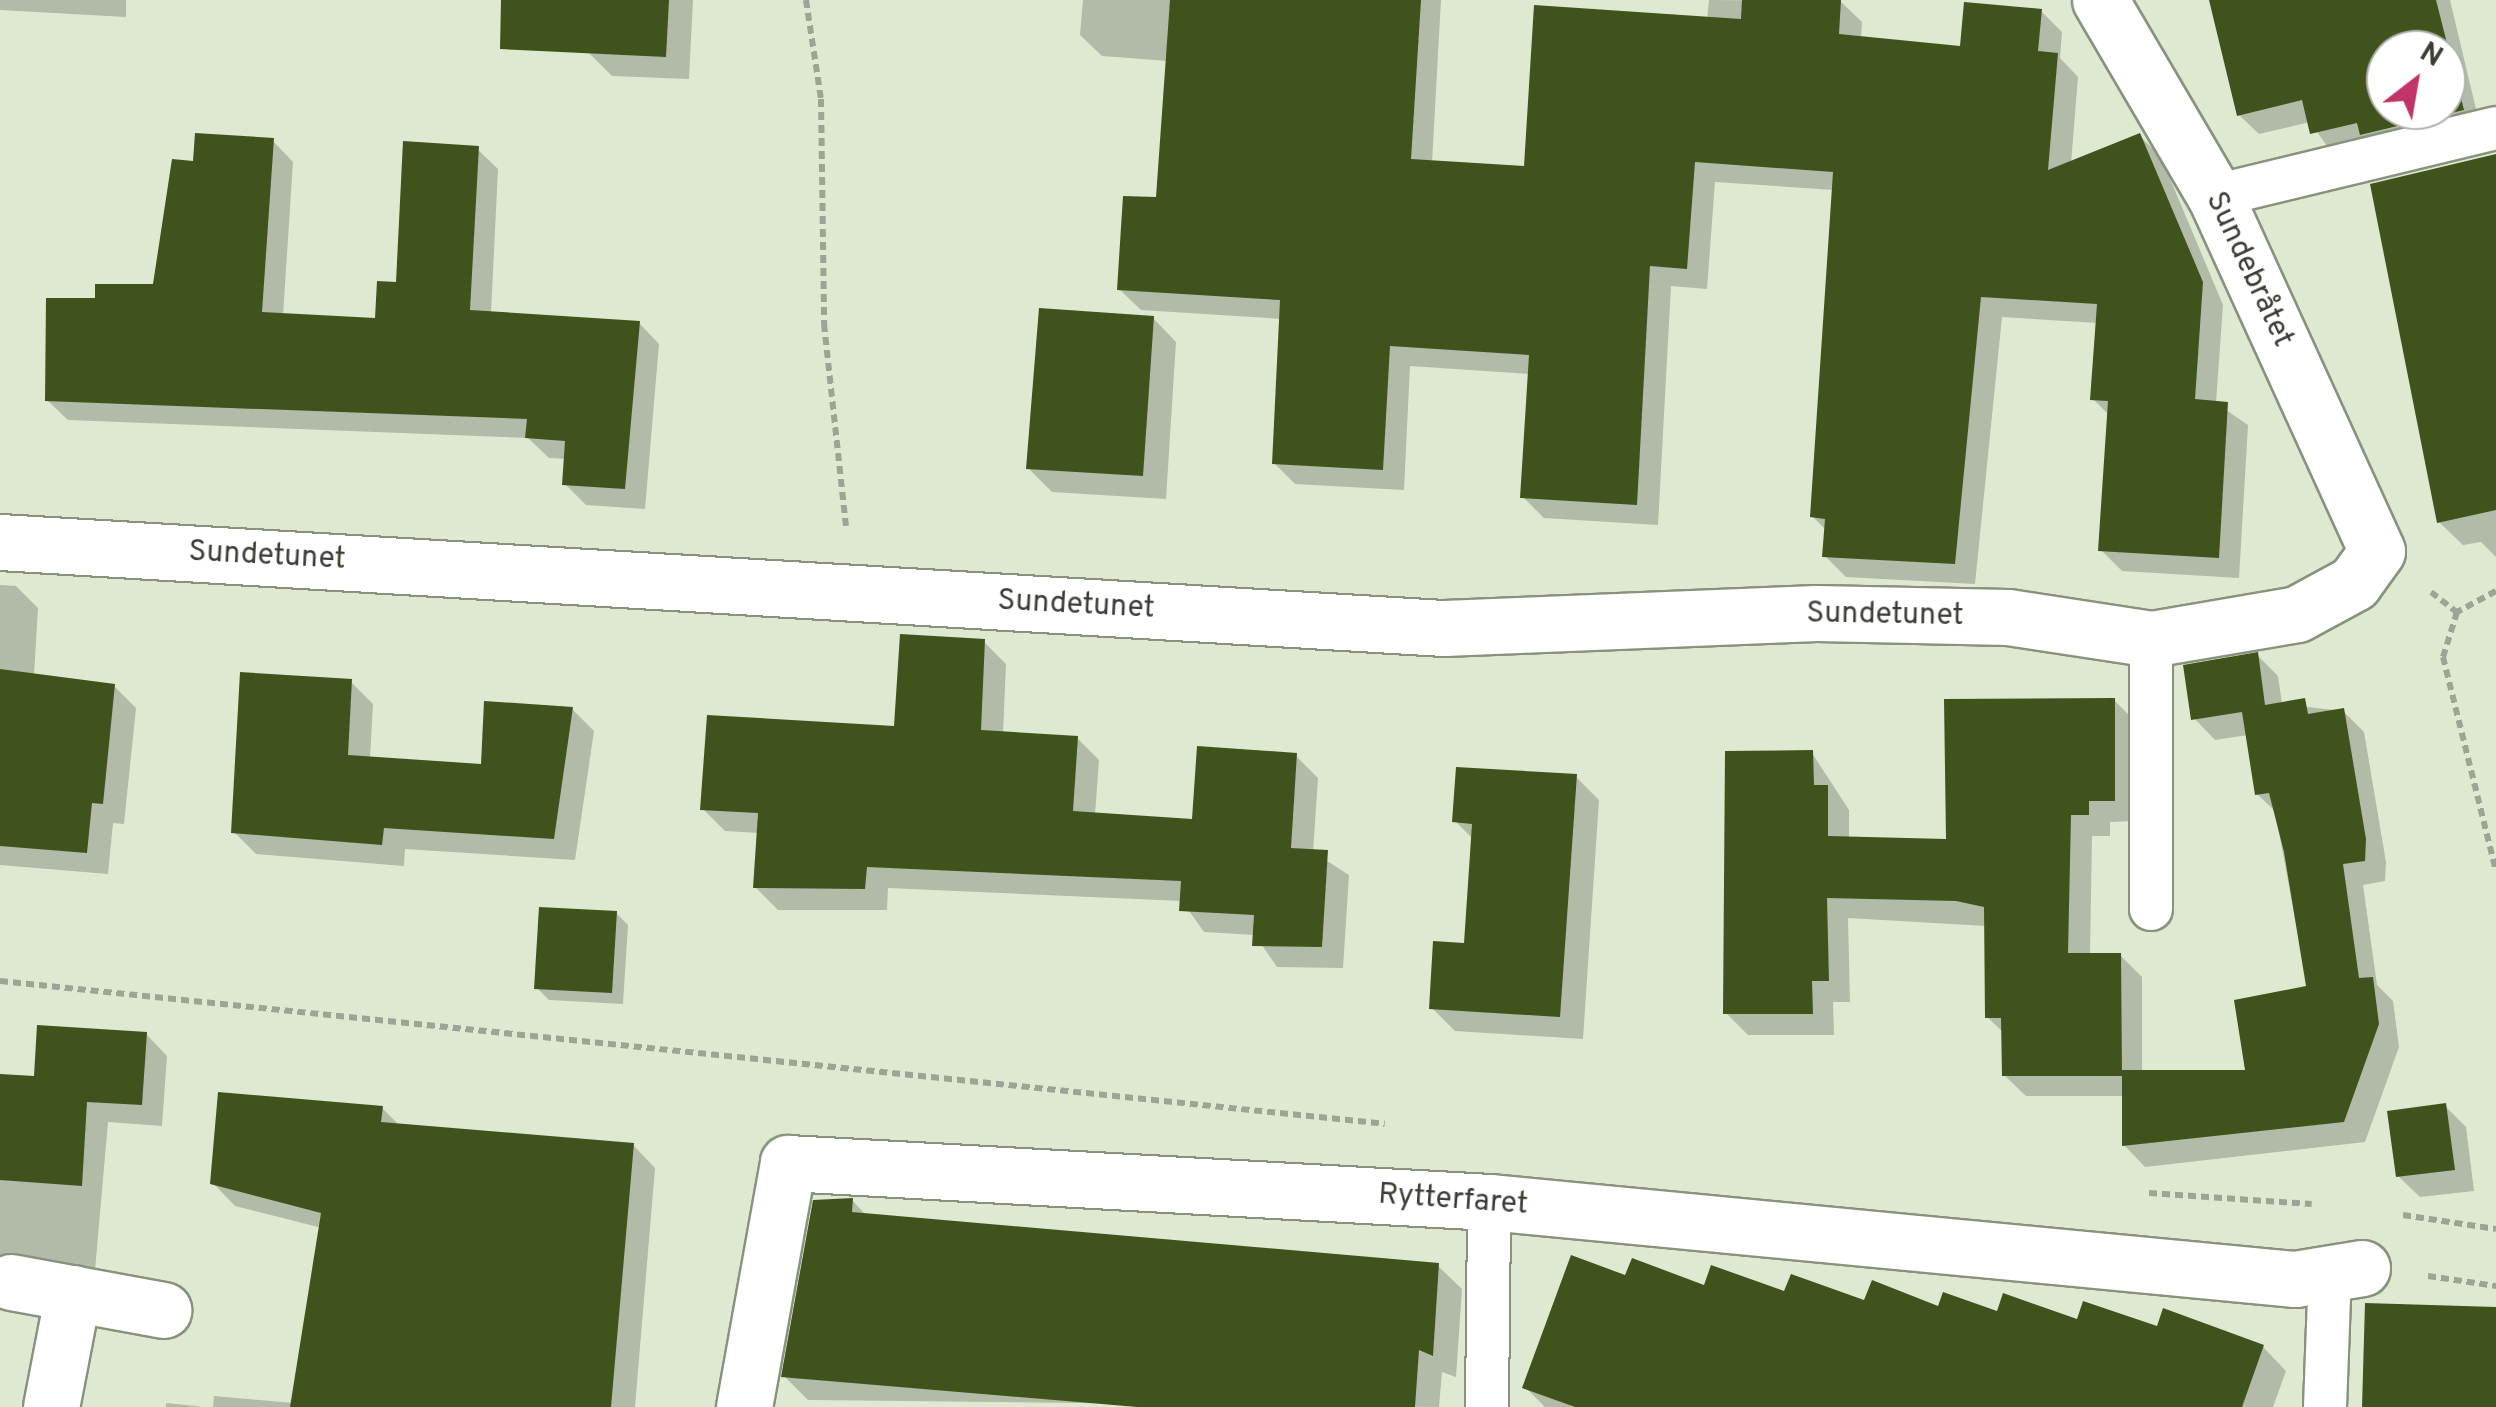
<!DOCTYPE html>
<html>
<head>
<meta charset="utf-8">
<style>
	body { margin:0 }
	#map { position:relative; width:2496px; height:1407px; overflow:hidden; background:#dfe9d2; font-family:Overpass,sans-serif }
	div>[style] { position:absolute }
	.shadow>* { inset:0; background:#0003 }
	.building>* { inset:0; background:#40531d }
	.path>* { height:6px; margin-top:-3px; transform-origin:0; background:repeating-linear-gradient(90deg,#9ca493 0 8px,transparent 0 13px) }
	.roads { filter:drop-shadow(2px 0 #89927d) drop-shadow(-2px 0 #89927d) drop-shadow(0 2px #89927d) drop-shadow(0 -2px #89927d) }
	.lane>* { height:42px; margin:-21px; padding:0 21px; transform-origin:21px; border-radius:21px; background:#fff }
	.street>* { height:55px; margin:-27.5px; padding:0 27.5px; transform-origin:27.5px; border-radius:27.5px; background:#fff }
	span { translate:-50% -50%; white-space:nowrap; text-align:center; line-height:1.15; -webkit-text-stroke:10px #fff; paint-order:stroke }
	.street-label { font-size:30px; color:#393d34 }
	.north { position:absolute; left:2366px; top:30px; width:100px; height:100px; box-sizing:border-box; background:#fff; border:2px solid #b0b1ae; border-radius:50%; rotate:31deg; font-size:28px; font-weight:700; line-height:40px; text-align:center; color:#393d34 }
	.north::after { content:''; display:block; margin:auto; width:35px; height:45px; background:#c03469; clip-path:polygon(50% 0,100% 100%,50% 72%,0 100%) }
</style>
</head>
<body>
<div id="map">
	<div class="shadow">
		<i style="clip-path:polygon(0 0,126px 0,126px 17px,0 10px)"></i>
		<i style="clip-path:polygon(567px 0,693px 0,689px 79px,612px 76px,588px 52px)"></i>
		<i style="clip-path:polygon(1083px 0,1441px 0,1432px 163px,1526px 169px,1707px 20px,1709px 0,1840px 1px,1862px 22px,1861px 39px,1963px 49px,2041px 11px,2062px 32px,2060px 58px,2078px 77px,2071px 164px,2140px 136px,2161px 157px,2223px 305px,2216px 403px,2248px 425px,2239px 578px,2122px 571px,2101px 550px,2110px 416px,2093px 399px,2098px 323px,2002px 317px,1975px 584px,1846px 577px,1825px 556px,1826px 530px,1812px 516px,1834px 190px,1715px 182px,1707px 289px,1671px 286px,1658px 525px,1544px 518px,1523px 497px,1530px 374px,1410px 366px,1404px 490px,1295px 484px,1274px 463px,1282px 319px,1141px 310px,1119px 289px,1158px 200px,1168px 61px,1102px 56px,1080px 35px)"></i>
		<i style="clip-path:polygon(evenodd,2212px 0,2450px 0,2481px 130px,2332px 153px,2310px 122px,2259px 134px,2239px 115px,2212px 0,2386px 50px,2446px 50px,2446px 110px,2386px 110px,2386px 50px)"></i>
		<i style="clip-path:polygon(273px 141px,293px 162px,283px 316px,378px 320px,477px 149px,498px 169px,491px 313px,639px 323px,659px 344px,645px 509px,586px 505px,565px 484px,567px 459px,549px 458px,528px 438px,68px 420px,47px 400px,97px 301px,156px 287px,196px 163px)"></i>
		<i style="clip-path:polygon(2496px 155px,2496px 557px,2481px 542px,2463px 545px,2439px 522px)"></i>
		<i style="clip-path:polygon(1153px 318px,1176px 342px,1166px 499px,1052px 492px,1028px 468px)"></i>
		<i style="clip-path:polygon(0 585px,16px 586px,38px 608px,34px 675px,114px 686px,136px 708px,124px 824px,113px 823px,108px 874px,0 865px)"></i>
		<i style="clip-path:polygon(984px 642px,1006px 664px,1003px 734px,1077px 738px,1099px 760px,1095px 815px,1194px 821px,1296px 756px,1318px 778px,1313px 852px,1349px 875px,1343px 968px,1277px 967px,1255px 935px,1204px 932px,1182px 901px,888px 888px,887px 910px,778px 910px,756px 888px,759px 833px,725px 831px,703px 809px,897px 729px)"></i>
		<i style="clip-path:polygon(2257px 655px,2278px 676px,2282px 704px,2343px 711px,2364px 732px,2386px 862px,2385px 881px,2363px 885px,2377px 985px,2393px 1001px,2399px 1047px,2365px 1142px,2145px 1167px,2124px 1145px,2124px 1096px,2026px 1096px,2004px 1075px,2004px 1033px,1987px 1017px,1986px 926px,1848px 918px,1850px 1002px,1833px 1002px,1834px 1035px,1748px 1035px,1726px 1013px,1812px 753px,1849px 810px,1849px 839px,1949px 842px,2114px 700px,2136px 722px,2136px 821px,2110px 822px,2110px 836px,2092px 836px,2090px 955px,2120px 955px,2142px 977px,2142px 1073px,2248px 1073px,2308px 988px,2275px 811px,2257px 794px,2248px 735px,2215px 740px,2194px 718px)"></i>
		<i style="clip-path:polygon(351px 682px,373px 704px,370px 759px,483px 766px,572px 709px,594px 731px,575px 860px,405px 849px,404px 866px,256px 854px,234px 832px)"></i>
		<i style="clip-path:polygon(1576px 777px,1599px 800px,1583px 1039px,1455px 1031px,1432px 1008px,1467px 945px,1474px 840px,1455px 821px)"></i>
		<i style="clip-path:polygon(616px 913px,628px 925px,623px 1004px,549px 1000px,537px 988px)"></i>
		<i style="clip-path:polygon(146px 1034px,167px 1056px,162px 1126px,108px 1122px,94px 1282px,0 1299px,0 1076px,36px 1078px)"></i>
		<i style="clip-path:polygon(2445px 1106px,2466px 1127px,2474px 1191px,2420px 1197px,2398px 1176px)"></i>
		<i style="clip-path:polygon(382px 1108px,400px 1126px,633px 1145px,655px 1168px,635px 1407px,213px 1407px,214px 1396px,293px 1403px,322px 1228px,235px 1206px,213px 1183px)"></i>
		<i style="clip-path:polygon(852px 1200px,867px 1216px,1438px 1266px,1462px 1289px,1456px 1377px,1442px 1372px,1439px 1407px,808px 1400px,784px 1376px)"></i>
		<i style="clip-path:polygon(1627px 1278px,2158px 1329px,2263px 1347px,2286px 1371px,2273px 1407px,1545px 1407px,1525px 1387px)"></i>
		<i style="clip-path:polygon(166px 1403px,205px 1407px,166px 1407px)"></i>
	</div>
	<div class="building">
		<i style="clip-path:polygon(501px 0,669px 0,666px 57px,500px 49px)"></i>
		<i style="clip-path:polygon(1170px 0,1421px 0,1411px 159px,1524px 166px,1534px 5px,1741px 19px,1742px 0,1841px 0,1839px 34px,1960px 46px,1964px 2px,2042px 9px,2038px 51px,2058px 53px,2048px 170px,2140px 133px,2203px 282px,2195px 399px,2228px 402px,2219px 558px,2098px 551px,2108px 401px,2090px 400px,2097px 304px,1981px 297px,1955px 564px,1822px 557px,1825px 519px,1810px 517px,1833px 172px,1695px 162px,1687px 269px,1650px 266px,1637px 505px,1520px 498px,1529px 355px,1390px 346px,1383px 470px,1272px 464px,1280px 300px,1117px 290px,1123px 196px,1156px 197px)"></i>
		<i style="clip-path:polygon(evenodd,2209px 0,2436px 0,2464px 110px,2360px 135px,2357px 123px,2310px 134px,2302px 100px,2237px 116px,2209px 0,2386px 50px,2446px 50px,2446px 110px,2386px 110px,2386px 50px)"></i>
		<i style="clip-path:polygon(195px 133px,274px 138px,262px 312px,375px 318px,377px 281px,396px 282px,403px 141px,479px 146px,470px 310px,640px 321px,625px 489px,562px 485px,565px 441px,525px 438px,527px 419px,45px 401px,46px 298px,95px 298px,95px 284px,153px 284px,172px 159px,193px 161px)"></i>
		<i style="clip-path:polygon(2496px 154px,2496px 510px,2437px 523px,2370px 184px)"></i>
		<i style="clip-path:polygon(1039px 308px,1154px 316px,1143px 476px,1026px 469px)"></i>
		<i style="clip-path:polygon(900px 634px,985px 639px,981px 730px,1078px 736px,1073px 811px,1192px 819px,1197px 746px,1297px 753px,1291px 848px,1328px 850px,1322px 947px,1252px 946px,1254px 915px,1179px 911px,1181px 881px,867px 867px,865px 889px,753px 888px,758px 813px,700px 810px,707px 715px,894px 726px)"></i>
		<i style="clip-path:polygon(2258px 652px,2265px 705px,2305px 698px,2308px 714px,2344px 708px,2366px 839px,2365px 861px,2343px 864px,2359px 978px,2373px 977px,2379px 1024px,2344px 1122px,2122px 1146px,2122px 1070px,2245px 1070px,2234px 1000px,2306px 986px,2284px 852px,2269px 793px,2255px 795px,2242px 712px,2191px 720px,2183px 665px)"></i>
		<i style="clip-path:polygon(0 669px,115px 684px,103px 804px,92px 803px,87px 853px,0 846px)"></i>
		<i style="clip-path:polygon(240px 672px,352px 679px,348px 755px,481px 764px,484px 701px,573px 707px,554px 839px,384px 828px,382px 845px,231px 833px)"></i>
		<i style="clip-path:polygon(2115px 698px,2115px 801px,2089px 801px,2089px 815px,2071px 815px,2068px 953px,2121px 953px,2122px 1076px,2002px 1076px,2001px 1018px,1985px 1018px,1984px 907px,1956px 901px,1827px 898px,1829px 981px,1812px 981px,1813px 1014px,1723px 1014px,1725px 751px,1813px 750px,1814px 785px,1828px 785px,1828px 836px,1946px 839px,1944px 699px)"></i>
		<i style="clip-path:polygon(1456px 767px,1577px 774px,1560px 1017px,1429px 1009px,1433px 941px,1464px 943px,1472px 824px,1452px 822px)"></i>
		<i style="clip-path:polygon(539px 907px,617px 911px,612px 993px,534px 989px)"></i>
		<i style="clip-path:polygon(37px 1025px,147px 1032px,142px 1105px,87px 1102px,82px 1186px,0 1180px,0 1074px,34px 1076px)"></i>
		<i style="clip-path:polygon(218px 1092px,383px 1106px,381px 1122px,634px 1143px,611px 1407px,290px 1407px,321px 1213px,210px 1184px)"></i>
		<i style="clip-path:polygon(2446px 1103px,2455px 1170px,2396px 1177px,2387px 1111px)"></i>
		<i style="clip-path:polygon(853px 1198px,852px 1212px,1439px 1263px,1433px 1356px,1419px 1350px,1415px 1407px,1137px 1407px,781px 1377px,813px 1200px)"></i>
		<i style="clip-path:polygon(1571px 1255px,1625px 1275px,1632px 1258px,1704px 1285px,1711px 1265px,1784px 1291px,1791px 1274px,1864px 1300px,1872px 1280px,1938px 1306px,1943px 1292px,1997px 1311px,2003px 1293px,2077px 1319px,2083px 1301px,2157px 1326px,2163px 1308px,2264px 1345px,2242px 1407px,1575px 1407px,1522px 1388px)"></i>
		<i style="clip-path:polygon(2365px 1303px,2496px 1307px,2496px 1407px,2362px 1407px)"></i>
	</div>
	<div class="path">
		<i style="left:806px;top:0;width:100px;rotate:81.4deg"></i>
		<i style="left:821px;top:99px;width:225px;rotate:89.2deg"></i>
		<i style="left:824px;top:324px;width:203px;rotate:83.8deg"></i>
		<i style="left:2496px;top:591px;width:44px;rotate:151.7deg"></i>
		<i style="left:2457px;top:612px;width:47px;rotate:107.3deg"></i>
		<i style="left:2443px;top:657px;width:220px;rotate:76.1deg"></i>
		<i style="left:2431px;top:592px;width:33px;rotate:38deg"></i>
		<i style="left:0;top:981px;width:1392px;rotate:5.89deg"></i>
		<i style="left:2149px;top:1193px;width:163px;rotate:3.9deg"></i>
		<i style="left:2403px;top:1215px;width:94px;rotate:8.6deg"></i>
		<i style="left:2428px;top:1276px;width:69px;rotate:8.4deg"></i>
	</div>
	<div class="roads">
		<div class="lane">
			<i style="left:2215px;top:196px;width:289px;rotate:-13.6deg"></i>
			<i style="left:2151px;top:639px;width:270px;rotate:90deg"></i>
			<i style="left:1487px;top:1407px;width:205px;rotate:-89.4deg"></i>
			<i style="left:2325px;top:1407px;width:134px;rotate:-87.9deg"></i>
		</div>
		<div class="street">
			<i style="left:0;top:542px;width:1447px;rotate:3.41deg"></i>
			<i style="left:1444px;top:628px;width:372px;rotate:-2.3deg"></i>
			<i style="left:1816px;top:613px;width:192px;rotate:1.2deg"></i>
			<i style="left:2008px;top:617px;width:145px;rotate:8.7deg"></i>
			<i style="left:2151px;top:639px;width:148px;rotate:-9.7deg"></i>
			<i style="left:2297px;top:614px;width:65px;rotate:-28.5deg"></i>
			<i style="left:2354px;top:583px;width:39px;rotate:-54deg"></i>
			<i style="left:2377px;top:551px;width:390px;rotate:-114.5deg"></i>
			<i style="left:2215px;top:196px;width:227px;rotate:-120.4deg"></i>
			<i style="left:11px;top:1282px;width:155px;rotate:10.4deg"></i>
			<i style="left:51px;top:1407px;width:116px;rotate:-79.1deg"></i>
			<i style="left:744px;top:1407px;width:248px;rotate:-79.8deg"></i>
			<i style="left:788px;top:1163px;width:702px;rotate:3.18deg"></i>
			<i style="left:1489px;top:1202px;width:810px;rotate:5.46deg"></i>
			<i style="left:2295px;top:1279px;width:68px;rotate:-9.3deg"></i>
		</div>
	</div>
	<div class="street-label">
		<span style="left:2248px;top:270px;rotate:65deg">Sundebråtet</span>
		<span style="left:267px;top:557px;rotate:3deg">Sundetunet</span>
		<span style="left:1076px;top:606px;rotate:3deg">Sundetunet</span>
		<span style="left:1885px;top:616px;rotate:1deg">Sundetunet</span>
		<span style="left:1453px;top:1201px;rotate:4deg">Rytterfaret</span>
	</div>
	<div class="north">N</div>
</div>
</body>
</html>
